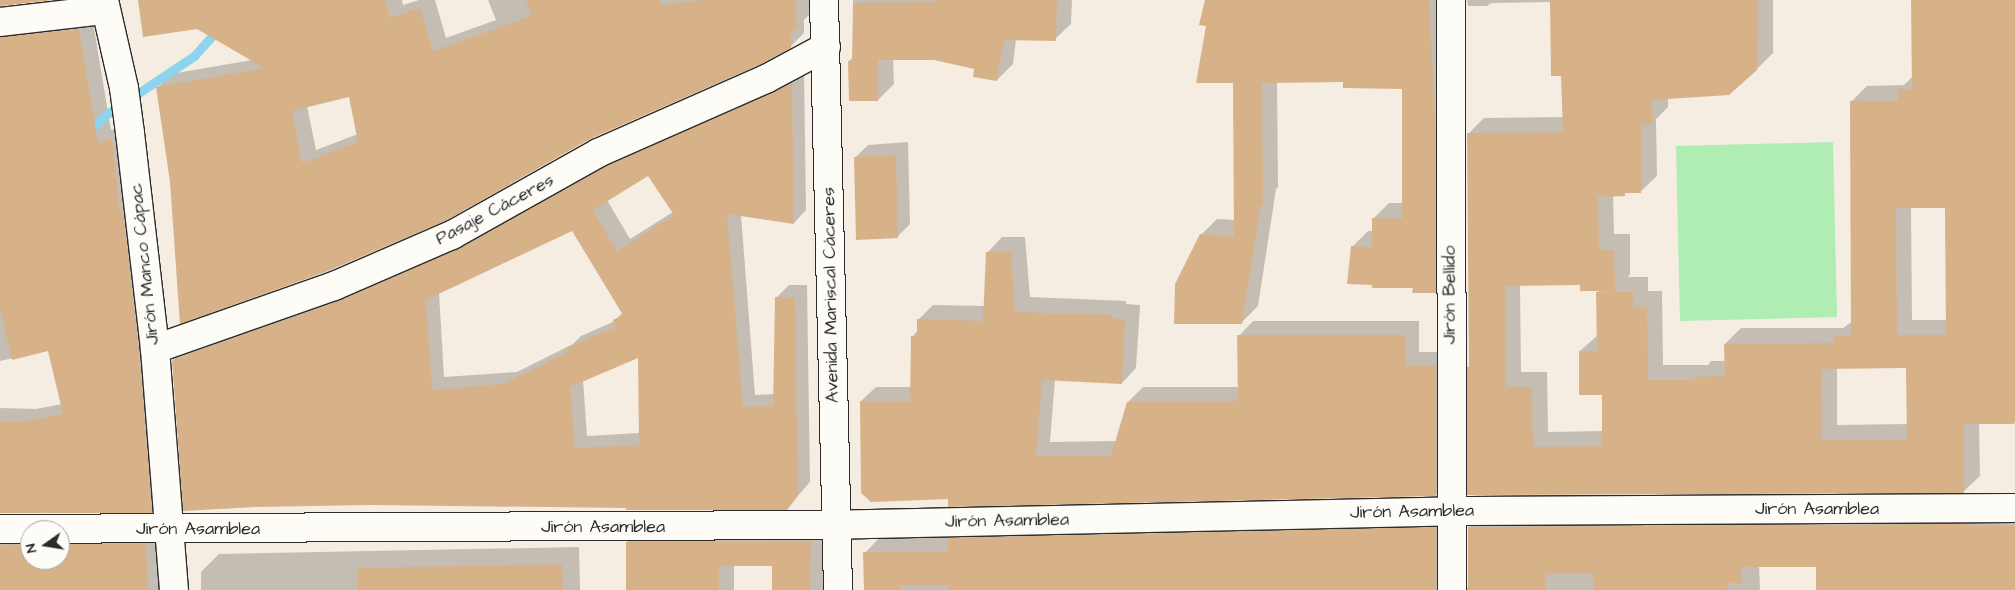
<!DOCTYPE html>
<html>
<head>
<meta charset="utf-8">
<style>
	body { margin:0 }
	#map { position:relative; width:2015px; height:590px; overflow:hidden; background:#f5ede1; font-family:"Architects Daughter",sans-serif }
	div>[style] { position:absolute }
	.green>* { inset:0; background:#afedb3 }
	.shadow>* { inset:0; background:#0003 }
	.stream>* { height:9px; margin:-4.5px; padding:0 4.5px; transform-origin:4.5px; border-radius:4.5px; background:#8ed4ef }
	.building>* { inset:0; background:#d7b289 }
	.roads { filter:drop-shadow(1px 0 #2b2b2b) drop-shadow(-1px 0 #2b2b2b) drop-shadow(0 1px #2b2b2b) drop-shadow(0 -1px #2b2b2b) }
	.minor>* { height:28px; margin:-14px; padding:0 14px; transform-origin:14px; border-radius:14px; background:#fdfcf7 }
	span { translate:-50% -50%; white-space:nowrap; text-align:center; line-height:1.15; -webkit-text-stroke:4.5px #fdfcf7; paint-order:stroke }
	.street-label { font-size:18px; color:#2b2b2b }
	.north { position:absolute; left:20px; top:520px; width:50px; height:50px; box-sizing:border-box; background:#fdfcf7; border:1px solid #a9a8a5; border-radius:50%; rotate:257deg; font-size:14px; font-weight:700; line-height:20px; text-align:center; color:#2b2b2b }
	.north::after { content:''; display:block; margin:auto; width:18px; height:22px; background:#2b2b2b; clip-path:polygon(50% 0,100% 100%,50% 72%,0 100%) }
</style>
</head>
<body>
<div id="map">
	<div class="green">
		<i style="clip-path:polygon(1833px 142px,1837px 317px,1680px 321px,1676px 146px)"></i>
	</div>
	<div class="shadow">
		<i style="clip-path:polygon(evenodd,153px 0,402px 0,403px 5px,419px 0,435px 0,446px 38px,496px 20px,488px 0,810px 0,810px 14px,804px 20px,804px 33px,790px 47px,590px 138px,171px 182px,158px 88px,171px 74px,252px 60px,153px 0,350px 96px,358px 134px,316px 150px,307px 106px,350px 96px)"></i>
		<i style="clip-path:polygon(853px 0,1072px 0,1071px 24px,1055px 39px,1016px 39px,1013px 64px,997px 80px,975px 68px,934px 58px,893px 58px,894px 84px,878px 100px,849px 61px,854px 57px)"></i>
		<i style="clip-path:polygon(1206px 0,1447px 0,1451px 276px,1435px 292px,1414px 287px,1373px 284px,1352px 247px,1368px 231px,1373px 231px,1373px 219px,1389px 203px,1403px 203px,1404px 88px,1344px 81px,1277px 81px,1278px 187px,1276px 189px,1258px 306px,1242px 322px,1201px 235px,1217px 219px,1235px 220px,1234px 82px,1208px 25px)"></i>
		<i style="clip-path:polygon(evenodd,1467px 0,1773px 0,1773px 53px,1757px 69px,1668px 98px,1668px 107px,1656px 119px,1657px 176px,1641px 191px,1613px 195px,1614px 234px,1630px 234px,1630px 274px,1628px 277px,1648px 277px,1648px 291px,1662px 291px,1663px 365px,1708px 365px,1711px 361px,1726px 361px,1725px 344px,1741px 328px,1843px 328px,1853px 321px,1852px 101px,1867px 86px,1904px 85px,1913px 76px,1912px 0,2015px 0,2015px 421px,1979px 423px,1980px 476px,1964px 491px,1469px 494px,1468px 367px,1471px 365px,1468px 134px,1484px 118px,1564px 117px,1563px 74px,1552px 2px,1491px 3px,1487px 6px,1468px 6px,1467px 0,1911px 207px,1946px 207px,1947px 320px,1912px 320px,1911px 207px,1467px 0,1581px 284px,1600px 290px,1598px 292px,1598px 335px,1580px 351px,1603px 394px,1603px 431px,1548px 432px,1547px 372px,1521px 372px,1520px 285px,1581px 284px,1467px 0,1837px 367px,1907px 367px,1908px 424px,1837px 425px,1837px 367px)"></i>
		<i style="clip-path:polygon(93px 22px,111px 130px,125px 126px,165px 498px,152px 511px,0 512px,0 408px,36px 409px,62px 404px,49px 350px,0 361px,0 37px)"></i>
		<i style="clip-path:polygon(evenodd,804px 71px,806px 210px,794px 223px,741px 215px,755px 395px,774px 394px,776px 298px,789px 285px,807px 285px,810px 482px,787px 508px,627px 507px,173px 360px,186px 347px,804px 71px,649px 174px,673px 212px,630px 239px,607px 200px,649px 174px,804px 71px,572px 229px,622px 313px,615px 321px,581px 336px,573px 344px,517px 372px,444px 377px,439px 293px,572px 229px,804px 71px,639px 357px,640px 433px,587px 436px,583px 380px,639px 357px)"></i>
		<i style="clip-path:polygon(908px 142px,910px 224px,897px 237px,855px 158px,868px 145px)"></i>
		<i style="clip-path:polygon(1002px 237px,1025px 237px,1030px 297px,1126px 301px,1126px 304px,1140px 305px,1136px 368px,1122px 383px,1055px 379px,1050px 442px,1116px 441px,1128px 402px,1143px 387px,1239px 387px,1239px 336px,1253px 321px,1419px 321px,1419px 352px,1450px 352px,1450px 480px,1436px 495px,949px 498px,861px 401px,876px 387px,911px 387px,912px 337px,918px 330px,918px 320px,933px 305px,985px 306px,988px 252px)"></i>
		<i style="clip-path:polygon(2015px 508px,2015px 590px,1817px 590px,1817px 566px,1759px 566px,1760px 590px,865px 590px,865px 553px,882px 535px,1454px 510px,1462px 586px,1469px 588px,1469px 527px,1487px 509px)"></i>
		<i style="clip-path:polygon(0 523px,30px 532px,30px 560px,60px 560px,60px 531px,159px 531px,162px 590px,0 590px)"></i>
		<i style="clip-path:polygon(826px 525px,825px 590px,773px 590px,773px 564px,734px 565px,734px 590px,628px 590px,627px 542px,643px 526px)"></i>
		<i style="clip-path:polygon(579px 547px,580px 590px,201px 590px,201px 572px,219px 554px)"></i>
	</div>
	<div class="stream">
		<i style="left:85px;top:128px;width:10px;rotate:-17deg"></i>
		<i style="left:95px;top:125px;width:16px;rotate:-43deg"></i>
		<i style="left:107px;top:114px;width:105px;rotate:-33.7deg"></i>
		<i style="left:194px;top:56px;width:36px;rotate:-48deg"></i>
	</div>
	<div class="building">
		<i style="clip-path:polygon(0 0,54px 0,0 6px)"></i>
		<i style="clip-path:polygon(evenodd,138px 0,385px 0,390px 18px,420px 8px,433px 51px,531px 16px,526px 0,659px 0,661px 5px,702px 0,796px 0,797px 29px,791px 32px,791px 48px,759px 65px,590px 139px,445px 221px,328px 271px,180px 324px,170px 182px,156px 87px,264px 68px,197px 29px,143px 37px,138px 0,349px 97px,358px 142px,302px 163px,292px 111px,349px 97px)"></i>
		<i style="clip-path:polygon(935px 0,1057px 0,1056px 41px,1004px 40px,997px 81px,973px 77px,974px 69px,934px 60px,878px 60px,878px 101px,849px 101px,848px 61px,852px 61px,853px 3px,935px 2px)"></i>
		<i style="clip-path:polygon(1205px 0,1429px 0,1436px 133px,1436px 293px,1412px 293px,1413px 288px,1372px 288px,1372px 285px,1347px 284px,1351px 246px,1372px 247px,1372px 218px,1402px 219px,1402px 89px,1343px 88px,1343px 82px,1262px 83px,1263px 204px,1261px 204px,1242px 324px,1174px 324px,1175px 284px,1200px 234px,1234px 237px,1233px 83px,1196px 83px,1206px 26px,1199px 25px)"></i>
		<i style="clip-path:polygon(evenodd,1550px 0,1758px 0,1757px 70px,1729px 95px,1652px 100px,1653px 124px,1641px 125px,1641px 193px,1625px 193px,1625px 196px,1598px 197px,1599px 250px,1614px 250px,1615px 291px,1580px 291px,1580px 285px,1505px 286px,1506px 387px,1532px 387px,1533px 447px,1602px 446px,1602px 395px,1579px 395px,1579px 351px,1597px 351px,1596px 292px,1633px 292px,1633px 307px,1647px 307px,1648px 380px,1694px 380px,1694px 377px,1725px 376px,1724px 344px,1834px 343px,1833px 336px,1851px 336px,1850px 101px,1898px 101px,1898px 89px,1912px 89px,1911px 0,2015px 0,2015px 421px,2014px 424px,1964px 424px,1964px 493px,1467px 495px,1467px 367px,1469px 367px,1467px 133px,1563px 132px,1561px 76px,1551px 76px,1550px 0,1896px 208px,1945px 208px,1946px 335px,1897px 335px,1896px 208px,1550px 0,1906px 368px,1907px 440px,1822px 440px,1821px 369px,1906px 368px)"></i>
		<i style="clip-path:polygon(79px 29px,98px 143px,112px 138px,120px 213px,123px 212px,139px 351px,152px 513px,0 513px,0 422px,22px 422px,63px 414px,48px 351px,12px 360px,0 309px,0 37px)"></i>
		<i style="clip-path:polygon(evenodd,792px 83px,794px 224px,727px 214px,743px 407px,773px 406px,775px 297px,795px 297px,798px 496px,787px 510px,626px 510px,626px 508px,371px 505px,256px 507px,183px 511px,172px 360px,339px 301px,458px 249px,605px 167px,792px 83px,648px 176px,674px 215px,617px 251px,593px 210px,648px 176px,792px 83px,572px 231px,623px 315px,613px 320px,616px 327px,567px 348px,568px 352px,503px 384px,432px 390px,426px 300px,572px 231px,792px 83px,638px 358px,639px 445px,575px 448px,570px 387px,638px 358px)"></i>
		<i style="clip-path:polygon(896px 155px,898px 238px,856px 240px,854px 157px)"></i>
		<i style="clip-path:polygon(1011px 251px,1015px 312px,1112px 315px,1112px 318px,1125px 319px,1122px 384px,1042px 380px,1036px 456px,1111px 456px,1127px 402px,1238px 401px,1237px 335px,1405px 335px,1405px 366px,1436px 366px,1436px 496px,948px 507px,948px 499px,871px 502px,861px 493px,860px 401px,910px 402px,911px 336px,917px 336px,917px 319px,983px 321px,986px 252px)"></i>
		<i style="clip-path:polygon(1965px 524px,1965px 526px,2015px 526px,2015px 590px,1816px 590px,1816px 567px,1741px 567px,1742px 583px,1727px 583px,1728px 590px,1593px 590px,1593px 573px,1545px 573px,1545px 590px,1468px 590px,1468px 527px)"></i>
		<i style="clip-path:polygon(1436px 527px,1436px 590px,949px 590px,949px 585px,899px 585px,899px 590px,864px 590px,863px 552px,948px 552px,948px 538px)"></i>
		<i style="clip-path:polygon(811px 541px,810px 590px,772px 590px,772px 566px,719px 566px,719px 590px,626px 590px,626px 542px)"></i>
		<i style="clip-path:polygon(30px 544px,30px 560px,60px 560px,60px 544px,146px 544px,148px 590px,0 590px,0 545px)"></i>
		<i style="clip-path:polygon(562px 564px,563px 590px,358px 590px,358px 568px)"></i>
	</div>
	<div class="roads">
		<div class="minor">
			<i style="left:104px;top:0;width:90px;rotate:77.2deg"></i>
			<i style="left:124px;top:88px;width:45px;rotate:82.4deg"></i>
			<i style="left:130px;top:133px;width:217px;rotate:83.4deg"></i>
			<i style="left:155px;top:349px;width:242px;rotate:85.5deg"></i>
			<i style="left:824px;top:0;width:590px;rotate:88.64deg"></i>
			<i style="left:1451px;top:0;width:590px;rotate:89.9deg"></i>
			<i style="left:0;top:22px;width:105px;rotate:-6.6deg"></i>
			<i style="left:155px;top:349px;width:190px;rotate:-19.4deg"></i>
			<i style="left:334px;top:286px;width:129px;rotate:-23.4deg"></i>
			<i style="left:452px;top:235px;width:167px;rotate:-29.3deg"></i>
			<i style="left:598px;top:153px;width:184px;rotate:-23.8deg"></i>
			<i style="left:766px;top:79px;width:68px;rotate:-28.1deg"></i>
			<i style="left:0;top:529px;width:824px;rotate:-0.28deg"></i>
			<i style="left:824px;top:525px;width:644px;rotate:-1.25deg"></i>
			<i style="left:1468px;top:511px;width:547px;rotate:-0.31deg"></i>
		</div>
	</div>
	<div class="street-label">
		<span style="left:495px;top:210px;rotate:-28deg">Pasaje Cáceres</span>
		<span style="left:145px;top:264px;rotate:-96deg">Jirón Manco Cápac</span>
		<span style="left:831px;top:295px;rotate:-91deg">Avenida Mariscal Cáceres</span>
		<span style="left:1450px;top:295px;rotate:-90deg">Jirón Bellido</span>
		<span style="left:1817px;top:509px">Jirón Asamblea</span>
		<span style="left:1412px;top:512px;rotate:-1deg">Jirón Asamblea</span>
		<span style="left:1007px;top:521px;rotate:-1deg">Jirón Asamblea</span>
		<span style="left:603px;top:527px">Jirón Asamblea</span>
		<span style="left:198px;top:529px">Jirón Asamblea</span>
	</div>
	<div class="north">N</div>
</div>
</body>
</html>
